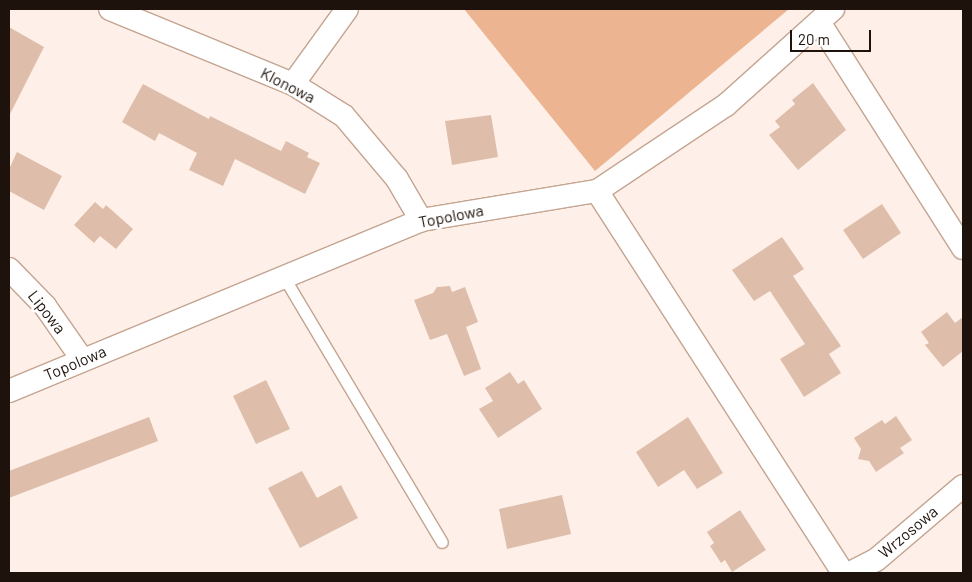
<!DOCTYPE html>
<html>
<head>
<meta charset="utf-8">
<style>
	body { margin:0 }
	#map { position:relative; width:972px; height:582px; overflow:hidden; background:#fef0e8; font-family:Barlow,sans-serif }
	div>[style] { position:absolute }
	.green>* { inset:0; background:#ecb491 }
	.building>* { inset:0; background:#debeaa }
	.roads { filter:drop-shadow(1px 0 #c4a491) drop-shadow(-1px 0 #c4a491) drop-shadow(0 1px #c4a491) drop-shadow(0 -1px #c4a491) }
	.lane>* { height:11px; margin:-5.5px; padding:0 5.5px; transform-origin:5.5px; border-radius:5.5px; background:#fff }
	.street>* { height:22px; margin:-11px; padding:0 11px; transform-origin:11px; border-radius:11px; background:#fff }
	span { translate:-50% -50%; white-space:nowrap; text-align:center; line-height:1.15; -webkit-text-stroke:5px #fff; paint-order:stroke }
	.street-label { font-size:16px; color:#1e130c }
	.frame { position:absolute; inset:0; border:10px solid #1e130c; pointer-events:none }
	.scale { position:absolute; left:790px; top:30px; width:81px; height:22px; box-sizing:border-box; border:2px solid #1e130c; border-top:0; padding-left:6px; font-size:15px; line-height:18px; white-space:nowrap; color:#1e130c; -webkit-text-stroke:4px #fff; paint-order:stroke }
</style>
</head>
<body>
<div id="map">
	<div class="green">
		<i style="clip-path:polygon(464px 9px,789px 9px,595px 171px)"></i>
	</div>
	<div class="building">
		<i style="clip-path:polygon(9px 27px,44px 47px,9px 116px)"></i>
		<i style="clip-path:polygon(813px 83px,846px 130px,798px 170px,769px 135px,780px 127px,775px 121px,795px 104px,792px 100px)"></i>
		<i style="clip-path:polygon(143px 84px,209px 119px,210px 116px,281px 151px,286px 141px,309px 153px,307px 157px,320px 163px,305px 194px,235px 159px,223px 186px,189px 170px,197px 153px,159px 133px,155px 141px,122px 122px)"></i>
		<i style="clip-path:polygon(491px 115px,498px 157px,452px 165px,445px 121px)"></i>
		<i style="clip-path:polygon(17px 152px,62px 176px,44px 210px,9px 191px,9px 169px)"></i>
		<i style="clip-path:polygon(95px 202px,103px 209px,106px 205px,133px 229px,116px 249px,100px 236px,94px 243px,74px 225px)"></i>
		<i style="clip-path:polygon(882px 204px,901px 233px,863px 259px,843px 230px)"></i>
		<i style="clip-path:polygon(782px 237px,804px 269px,793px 276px,841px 346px,829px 354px,841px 373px,804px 397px,780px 359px,805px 344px,770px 291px,754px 301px,732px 270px)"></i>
		<i style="clip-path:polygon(450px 286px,452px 292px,465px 287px,478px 322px,466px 327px,481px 369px,464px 376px,447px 334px,430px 340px,414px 300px,433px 293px,437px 287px)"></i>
		<i style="clip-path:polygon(947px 312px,955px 323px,963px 317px,963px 351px,943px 367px,925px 345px,929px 343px,921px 332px)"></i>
		<i style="clip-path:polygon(510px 372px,518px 384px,524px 380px,542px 409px,498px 438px,479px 409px,493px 401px,485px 388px)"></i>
		<i style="clip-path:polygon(266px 380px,290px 429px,256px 444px,233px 396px)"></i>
		<i style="clip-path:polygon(896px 416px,912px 440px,900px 448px,904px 453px,876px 472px,869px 461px,858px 459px,861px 449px,854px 438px,882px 420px,885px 424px)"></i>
		<i style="clip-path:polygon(149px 417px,158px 441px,9px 498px,9px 471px)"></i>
		<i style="clip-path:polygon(688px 417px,723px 473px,697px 489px,684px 470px,658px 487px,636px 452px)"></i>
		<i style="clip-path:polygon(302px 471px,317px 498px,341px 485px,358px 518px,300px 548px,268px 488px)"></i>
		<i style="clip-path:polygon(562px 495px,571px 534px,507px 549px,499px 509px)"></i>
		<i style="clip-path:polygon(740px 510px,766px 550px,732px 572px,725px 560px,721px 563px,710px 546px,714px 543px,707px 532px)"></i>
	</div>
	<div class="roads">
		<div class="lane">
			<i style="left:285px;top:279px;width:306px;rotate:59.2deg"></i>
		</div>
		<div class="street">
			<i style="left:110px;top:9px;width:198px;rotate:22.3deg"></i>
			<i style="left:293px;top:84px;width:60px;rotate:32.1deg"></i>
			<i style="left:344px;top:116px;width:82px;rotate:49.9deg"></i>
			<i style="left:397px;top:179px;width:48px;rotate:59.7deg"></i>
			<i style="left:819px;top:22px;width:268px;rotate:57.5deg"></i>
			<i style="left:293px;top:84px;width:92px;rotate:-54.2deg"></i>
			<i style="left:597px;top:191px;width:454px;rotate:57.2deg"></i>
			<i style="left:9px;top:269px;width:52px;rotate:45.8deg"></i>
			<i style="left:45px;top:306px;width:65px;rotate:55.1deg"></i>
			<i style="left:9px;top:391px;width:446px;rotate:-22.5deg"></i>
			<i style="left:421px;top:220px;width:178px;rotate:-9.4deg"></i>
			<i style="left:597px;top:191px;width:155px;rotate:-33.7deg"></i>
			<i style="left:726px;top:105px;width:144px;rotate:-41.9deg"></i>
			<i style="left:850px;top:573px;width:29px;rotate:-27deg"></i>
			<i style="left:876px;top:560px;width:114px;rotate:-40.4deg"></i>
		</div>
	</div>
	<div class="street-label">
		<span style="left:288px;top:85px;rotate:27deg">Klonowa</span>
		<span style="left:451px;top:216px;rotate:-11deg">Topolowa</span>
		<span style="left:47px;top:312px;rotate:52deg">Lipowa</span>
		<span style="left:75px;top:363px;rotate:-23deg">Topolowa</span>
		<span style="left:908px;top:532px;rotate:-40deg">Wrzosowa</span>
	</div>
	<div class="frame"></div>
	<div class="scale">20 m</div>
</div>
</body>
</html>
